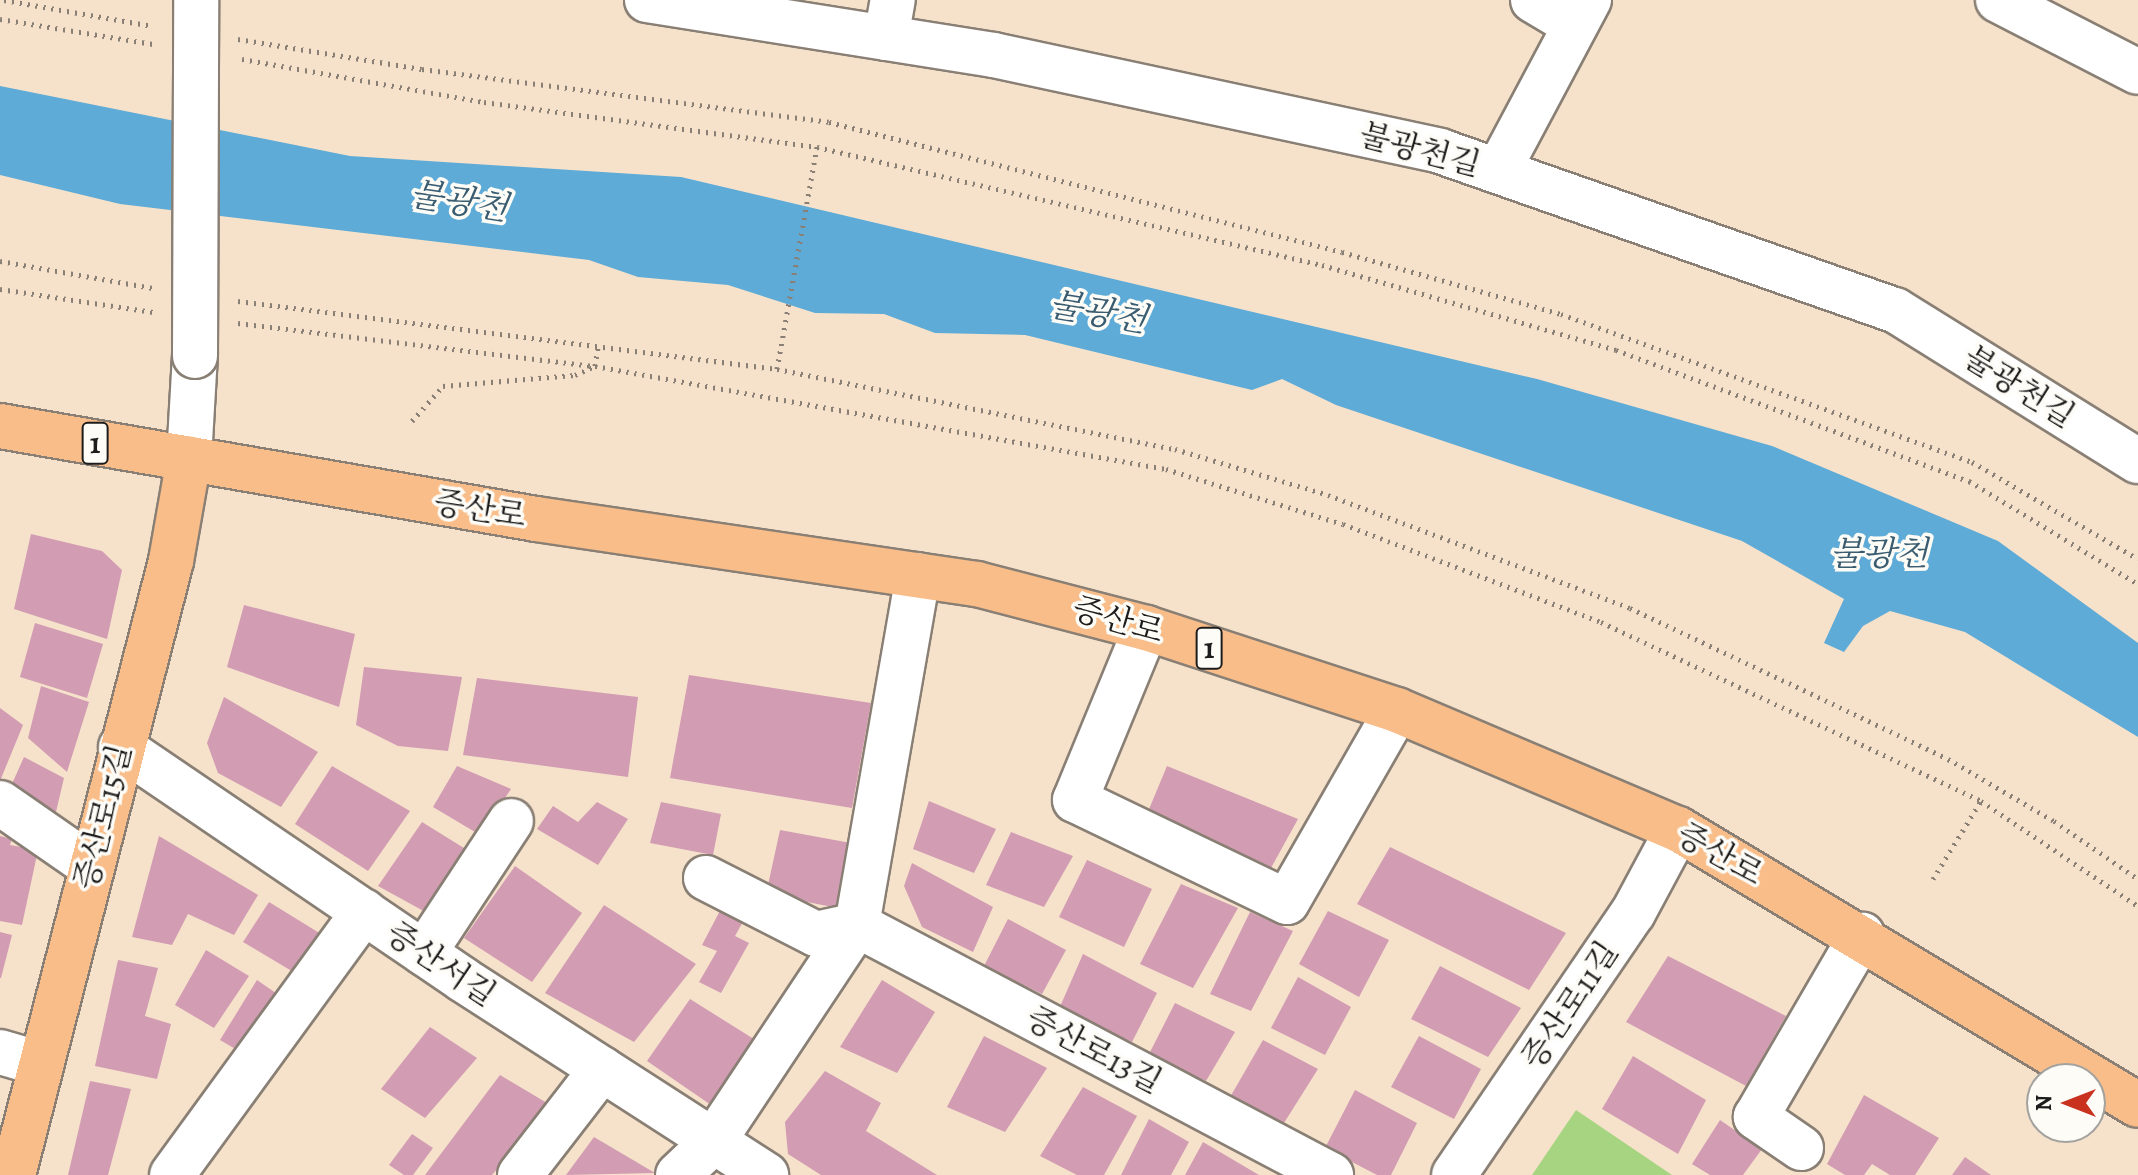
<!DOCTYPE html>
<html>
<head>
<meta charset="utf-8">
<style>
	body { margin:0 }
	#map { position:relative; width:2138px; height:1175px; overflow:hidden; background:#f6e2cb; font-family:Alegreya,"Noto Serif KR",serif }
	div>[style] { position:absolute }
	.green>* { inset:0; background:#a7d481 }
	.water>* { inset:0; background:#5eabd7 }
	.building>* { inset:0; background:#d29cb3 }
	.path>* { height:5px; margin-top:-2.5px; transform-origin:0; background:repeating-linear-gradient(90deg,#897f74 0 2px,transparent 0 8px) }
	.roads { filter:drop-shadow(2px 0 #897f74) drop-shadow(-2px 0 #897f74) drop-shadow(0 2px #897f74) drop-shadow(0 -2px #897f74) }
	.minor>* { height:44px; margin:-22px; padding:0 22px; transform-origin:22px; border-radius:22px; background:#fff }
	.major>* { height:44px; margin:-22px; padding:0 22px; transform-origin:22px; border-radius:22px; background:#f9bd89 }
	.bridges { filter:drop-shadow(2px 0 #897f74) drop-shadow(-2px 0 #897f74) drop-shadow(0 2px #897f74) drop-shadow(0 -2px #897f74) }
	.minor-bridge>* { height:44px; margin:-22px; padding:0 22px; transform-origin:22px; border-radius:22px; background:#fff }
	span { translate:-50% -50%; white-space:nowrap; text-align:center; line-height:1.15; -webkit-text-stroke:7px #fdfcf7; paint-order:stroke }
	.shield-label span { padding:2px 6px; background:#fdfcf7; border:2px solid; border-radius:6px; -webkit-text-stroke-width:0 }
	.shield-label { font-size:30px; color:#1c1c1c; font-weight:700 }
	.street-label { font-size:32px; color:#1c1c1c }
	.water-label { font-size:34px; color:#3a5c70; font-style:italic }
	.north { position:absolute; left:2026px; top:1063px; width:80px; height:80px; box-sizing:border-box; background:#fdfcf7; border:2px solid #a3a29f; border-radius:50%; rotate:270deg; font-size:22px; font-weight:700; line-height:32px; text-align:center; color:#1c1c1c }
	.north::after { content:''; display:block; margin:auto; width:28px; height:36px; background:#c8321e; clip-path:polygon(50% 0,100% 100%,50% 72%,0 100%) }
</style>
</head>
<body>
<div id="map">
	<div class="green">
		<i style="clip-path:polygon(1576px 1110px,1672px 1175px,1532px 1175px)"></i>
	</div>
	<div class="water">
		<i style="clip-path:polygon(0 86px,350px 156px,681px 177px,1537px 379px,1772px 446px,1998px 541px,2138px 643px,2138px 737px,1965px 632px,1890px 611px,1863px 626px,1844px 652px,1824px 643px,1844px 599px,1742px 541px,1336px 405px,1282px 379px,1252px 390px,1025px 335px,935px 333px,884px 314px,815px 313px,728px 285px,638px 277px,589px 260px,120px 204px,0 175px)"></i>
	</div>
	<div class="building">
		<i style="clip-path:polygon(31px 534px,102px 551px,122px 570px,107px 639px,14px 609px)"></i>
		<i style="clip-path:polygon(244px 605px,355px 634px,339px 707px,227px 667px)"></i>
		<i style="clip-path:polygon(35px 623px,103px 644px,87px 698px,20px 677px)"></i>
		<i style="clip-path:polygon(364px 667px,462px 677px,448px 751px,398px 746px,356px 725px)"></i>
		<i style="clip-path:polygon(689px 675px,871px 703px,852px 808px,670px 778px)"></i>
		<i style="clip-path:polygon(477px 678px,638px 697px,628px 777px,463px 755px)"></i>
		<i style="clip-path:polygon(41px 686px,89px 702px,67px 772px,28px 738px)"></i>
		<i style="clip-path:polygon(224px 697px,318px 752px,281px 807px,218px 773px,207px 743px)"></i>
		<i style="clip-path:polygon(0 708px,23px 725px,0 781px)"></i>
		<i style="clip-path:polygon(24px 757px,64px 778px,52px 829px,7px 795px)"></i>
		<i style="clip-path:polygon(332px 766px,410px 811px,368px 871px,295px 824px)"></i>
		<i style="clip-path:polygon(457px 766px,511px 789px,480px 835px,433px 807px)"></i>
		<i style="clip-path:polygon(1167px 766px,1298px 819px,1271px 868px,1147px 814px)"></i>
		<i style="clip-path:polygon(929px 801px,996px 829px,974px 873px,913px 849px)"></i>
		<i style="clip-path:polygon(597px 802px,628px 819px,598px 865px,537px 829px,553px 806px,578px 822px)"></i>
		<i style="clip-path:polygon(661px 802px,721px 814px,713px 855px,650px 843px)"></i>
		<i style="clip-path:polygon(422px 822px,472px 853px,429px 914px,378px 886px)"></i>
		<i style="clip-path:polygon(780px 830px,851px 843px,843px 909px,766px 894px)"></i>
		<i style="clip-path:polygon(1011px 832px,1073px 856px,1044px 907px,986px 885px)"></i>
		<i style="clip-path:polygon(0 836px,12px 839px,10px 845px,38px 850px,22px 925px,0 921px)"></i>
		<i style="clip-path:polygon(159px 836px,258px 895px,234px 935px,188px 914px,172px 945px,132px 937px)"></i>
		<i style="clip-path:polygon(1390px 847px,1566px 933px,1529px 990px,1357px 904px)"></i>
		<i style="clip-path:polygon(1087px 860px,1152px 889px,1124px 947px,1059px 917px)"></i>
		<i style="clip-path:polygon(912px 863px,993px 907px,973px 952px,922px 927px,904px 886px)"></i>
		<i style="clip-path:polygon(515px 866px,582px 913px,532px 982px,464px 938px)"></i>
		<i style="clip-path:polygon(1181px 884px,1238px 908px,1193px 988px,1140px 964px)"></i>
		<i style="clip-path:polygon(269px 902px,321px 934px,295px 973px,243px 942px)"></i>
		<i style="clip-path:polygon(604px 905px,696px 964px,634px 1042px,545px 993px)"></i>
		<i style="clip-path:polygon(723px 905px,745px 918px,735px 936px,749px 943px,721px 993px,699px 982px,717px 951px,702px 945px)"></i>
		<i style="clip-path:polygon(1328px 911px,1389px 940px,1359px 997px,1299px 964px)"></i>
		<i style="clip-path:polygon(1250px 912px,1293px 931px,1251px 1011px,1210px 994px)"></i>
		<i style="clip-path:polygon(1008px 919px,1066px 950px,1042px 994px,984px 966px)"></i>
		<i style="clip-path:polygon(0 932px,12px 935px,1px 978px,0 978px)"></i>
		<i style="clip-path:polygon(206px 950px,249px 976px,214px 1028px,175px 1005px)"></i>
		<i style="clip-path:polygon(1083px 954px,1157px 993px,1132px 1042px,1059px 1009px)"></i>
		<i style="clip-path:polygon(1668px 956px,1786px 1016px,1746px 1086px,1626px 1022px)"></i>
		<i style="clip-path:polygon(118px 960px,158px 968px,145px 1016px,171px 1024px,157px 1079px,95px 1066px)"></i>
		<i style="clip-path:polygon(1440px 966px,1521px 1008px,1488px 1057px,1411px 1019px)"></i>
		<i style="clip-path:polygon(1298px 977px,1351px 1007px,1325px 1055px,1271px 1028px)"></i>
		<i style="clip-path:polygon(257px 980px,283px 998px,244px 1054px,220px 1040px)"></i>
		<i style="clip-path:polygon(882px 980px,935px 1012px,897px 1073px,840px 1047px)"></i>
		<i style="clip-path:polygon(690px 999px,757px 1041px,711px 1105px,647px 1061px)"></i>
		<i style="clip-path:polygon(1175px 1003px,1235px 1032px,1206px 1081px,1148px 1056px)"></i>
		<i style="clip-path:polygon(430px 1027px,477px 1058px,425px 1118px,381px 1089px)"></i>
		<i style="clip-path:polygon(984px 1036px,1047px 1068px,1005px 1132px,947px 1107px)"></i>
		<i style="clip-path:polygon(1419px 1036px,1481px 1069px,1454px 1119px,1391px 1087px)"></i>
		<i style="clip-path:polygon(1263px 1040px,1318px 1069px,1284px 1123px,1229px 1099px)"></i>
		<i style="clip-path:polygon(1633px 1056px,1706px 1100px,1678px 1154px,1602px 1109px)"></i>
		<i style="clip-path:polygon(825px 1071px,881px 1103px,866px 1131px,937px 1175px,821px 1175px,788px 1154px,785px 1122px)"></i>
		<i style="clip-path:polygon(500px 1075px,552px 1106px,492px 1175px,425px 1175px)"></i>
		<i style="clip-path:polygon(90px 1081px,131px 1089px,108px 1175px,68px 1175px)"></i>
		<i style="clip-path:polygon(1083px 1087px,1137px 1116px,1104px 1175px,1077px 1175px,1040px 1156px)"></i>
		<i style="clip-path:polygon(1355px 1090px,1417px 1123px,1391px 1175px,1377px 1175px,1325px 1148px)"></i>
		<i style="clip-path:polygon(1864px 1095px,1939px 1138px,1915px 1175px,1890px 1175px,1872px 1164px,1864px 1175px,1845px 1175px,1827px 1164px)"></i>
		<i style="clip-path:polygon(1149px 1119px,1189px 1142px,1171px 1175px,1121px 1175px)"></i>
		<i style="clip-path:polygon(1720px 1120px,1762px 1149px,1743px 1175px,1710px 1175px,1692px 1164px)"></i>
		<i style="clip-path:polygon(412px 1134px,433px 1148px,413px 1175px,404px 1175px,389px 1165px)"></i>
		<i style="clip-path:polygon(594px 1137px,655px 1173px,566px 1175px)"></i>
		<i style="clip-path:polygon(1203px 1142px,1259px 1175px,1185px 1175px)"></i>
		<i style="clip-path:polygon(1965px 1157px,1991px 1175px,1952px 1175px)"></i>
	</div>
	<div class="path">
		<i style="left:4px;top:0;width:151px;rotate:9.9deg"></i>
		<i style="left:0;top:19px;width:155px;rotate:9.3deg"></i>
		<i style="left:238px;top:39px;width:186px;rotate:9.3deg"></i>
		<i style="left:422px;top:69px;width:410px;rotate:7.4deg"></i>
		<i style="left:829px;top:122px;width:529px;rotate:14.22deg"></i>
		<i style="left:1342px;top:252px;width:228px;rotate:15.8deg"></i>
		<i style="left:1561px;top:314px;width:437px;rotate:19.8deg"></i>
		<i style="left:1972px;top:462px;width:192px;rotate:30.3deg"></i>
		<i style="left:242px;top:59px;width:246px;rotate:10.1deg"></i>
		<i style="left:484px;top:102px;width:336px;rotate:7.7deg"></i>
		<i style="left:817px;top:147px;width:519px;rotate:13.15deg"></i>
		<i style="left:1322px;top:265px;width:306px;rotate:16.1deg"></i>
		<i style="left:1616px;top:350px;width:377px;rotate:20.4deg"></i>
		<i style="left:1969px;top:481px;width:198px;rotate:31.4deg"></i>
		<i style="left:0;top:261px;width:155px;rotate:10deg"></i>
		<i style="left:0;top:289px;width:155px;rotate:8.5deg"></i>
		<i style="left:238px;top:301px;width:543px;rotate:7.19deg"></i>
		<i style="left:777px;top:369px;width:406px;rotate:11.4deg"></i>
		<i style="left:1175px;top:449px;width:160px;rotate:16.7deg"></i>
		<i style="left:1328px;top:495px;width:322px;rotate:20.5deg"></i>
		<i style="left:1630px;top:608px;width:176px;rotate:25.3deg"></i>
		<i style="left:1789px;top:683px;width:176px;rotate:25.5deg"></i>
		<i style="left:1948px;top:759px;width:123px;rotate:30.3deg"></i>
		<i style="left:2054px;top:821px;width:102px;rotate:34.6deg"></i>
		<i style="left:238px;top:323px;width:360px;rotate:6.9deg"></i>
		<i style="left:595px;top:366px;width:580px;rotate:10.23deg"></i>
		<i style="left:1166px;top:469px;width:185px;rotate:17.3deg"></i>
		<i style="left:1343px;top:524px;width:276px;rotate:20.8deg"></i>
		<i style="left:1601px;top:622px;width:420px;rotate:25.2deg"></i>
		<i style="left:1981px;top:801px;width:189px;rotate:33.8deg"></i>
		<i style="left:777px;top:369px;width:226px;rotate:-79.8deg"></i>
		<i style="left:412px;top:421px;width:47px;rotate:-48.5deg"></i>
		<i style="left:443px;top:386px;width:132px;rotate:-4.8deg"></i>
		<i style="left:575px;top:375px;width:22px;rotate:-24deg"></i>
		<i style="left:595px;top:366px;width:18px;rotate:-81deg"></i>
		<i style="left:1933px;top:879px;width:92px;rotate:-58.4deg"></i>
	</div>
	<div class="roads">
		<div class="minor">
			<i style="left:647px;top:0;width:351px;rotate:9deg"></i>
			<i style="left:994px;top:55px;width:456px;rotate:12.1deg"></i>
			<i style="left:1440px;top:151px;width:482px;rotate:19.3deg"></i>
			<i style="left:1895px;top:310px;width:286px;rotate:31.9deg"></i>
			<i style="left:1533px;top:0;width:49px;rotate:30.8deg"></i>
			<i style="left:1998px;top:0;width:157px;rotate:27.2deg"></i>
			<i style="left:886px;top:38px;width:39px;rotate:-80deg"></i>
			<i style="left:1498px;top:171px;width:194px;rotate:-62deg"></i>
			<i style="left:189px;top:459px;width:103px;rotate:-86.7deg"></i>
			<i style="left:1146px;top:628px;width:186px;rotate:112.4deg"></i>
			<i style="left:1075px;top:800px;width:235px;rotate:25.7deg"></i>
			<i style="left:1287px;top:902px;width:221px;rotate:-60.2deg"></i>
			<i style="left:121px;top:747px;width:412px;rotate:34.2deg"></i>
			<i style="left:462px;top:979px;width:362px;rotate:32.8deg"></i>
			<i style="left:0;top:803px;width:111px;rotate:34.7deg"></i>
			<i style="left:706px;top:878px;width:123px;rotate:27deg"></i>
			<i style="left:816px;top:934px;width:42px;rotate:-12.4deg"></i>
			<i style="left:857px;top:925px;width:536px;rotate:27.81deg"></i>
			<i style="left:424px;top:953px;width:158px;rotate:-56.6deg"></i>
			<i style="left:0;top:1052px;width:43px;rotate:16.3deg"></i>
			<i style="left:1801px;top:1148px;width:55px;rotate:-145.4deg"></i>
			<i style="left:1756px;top:1117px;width:211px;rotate:-59.8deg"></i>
			<i style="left:172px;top:1175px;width:326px;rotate:-53.9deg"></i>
			<i style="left:520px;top:1175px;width:134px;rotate:-52.3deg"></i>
			<i style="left:678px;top:1175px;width:48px;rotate:-43.3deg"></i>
			<i style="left:713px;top:1142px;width:260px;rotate:-56.4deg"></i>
			<i style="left:857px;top:925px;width:355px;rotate:-80.1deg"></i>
			<i style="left:1454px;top:1175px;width:317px;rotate:-55.7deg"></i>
			<i style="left:1633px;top:913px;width:95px;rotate:-61.8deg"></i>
		</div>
		<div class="major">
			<i style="left:0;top:426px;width:544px;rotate:9.84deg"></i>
			<i style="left:536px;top:519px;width:446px;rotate:8.4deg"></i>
			<i style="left:977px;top:584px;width:175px;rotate:14.6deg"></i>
			<i style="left:1146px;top:628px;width:264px;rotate:18.1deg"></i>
			<i style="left:1397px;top:710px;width:305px;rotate:23deg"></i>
			<i style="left:1678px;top:829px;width:536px;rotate:30.96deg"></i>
			<i style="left:13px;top:1175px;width:634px;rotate:-75.57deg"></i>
			<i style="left:171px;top:561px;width:104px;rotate:-80deg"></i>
		</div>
	</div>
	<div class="bridges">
		<div class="minor-bridge">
			<i style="left:195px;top:356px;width:356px;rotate:-89.8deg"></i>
		</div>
	</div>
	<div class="shield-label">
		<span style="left:95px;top:443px">1</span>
		<span style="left:1209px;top:648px">1</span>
	</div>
	<div class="street-label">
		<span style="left:1420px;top:150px;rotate:15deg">불광천길</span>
		<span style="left:2019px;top:387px;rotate:32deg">불광천길</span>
		<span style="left:480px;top:509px;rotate:9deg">증산로</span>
		<span style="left:1118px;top:620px;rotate:16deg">증산로</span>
		<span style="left:103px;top:817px;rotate:-76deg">증산로15길</span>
		<span style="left:1720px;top:854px;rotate:29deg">증산로</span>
		<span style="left:441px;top:964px;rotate:34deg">증산서길</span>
		<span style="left:1570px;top:1005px;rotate:-56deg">증산로11길</span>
		<span style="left:1094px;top:1050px;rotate:28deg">증산로13길</span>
	</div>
	<div class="water-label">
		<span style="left:459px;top:201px;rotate:9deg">불광천</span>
		<span style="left:1098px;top:312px;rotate:10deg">불광천</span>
		<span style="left:1879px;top:554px">불광천</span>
	</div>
	<div class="north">N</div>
</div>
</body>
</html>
